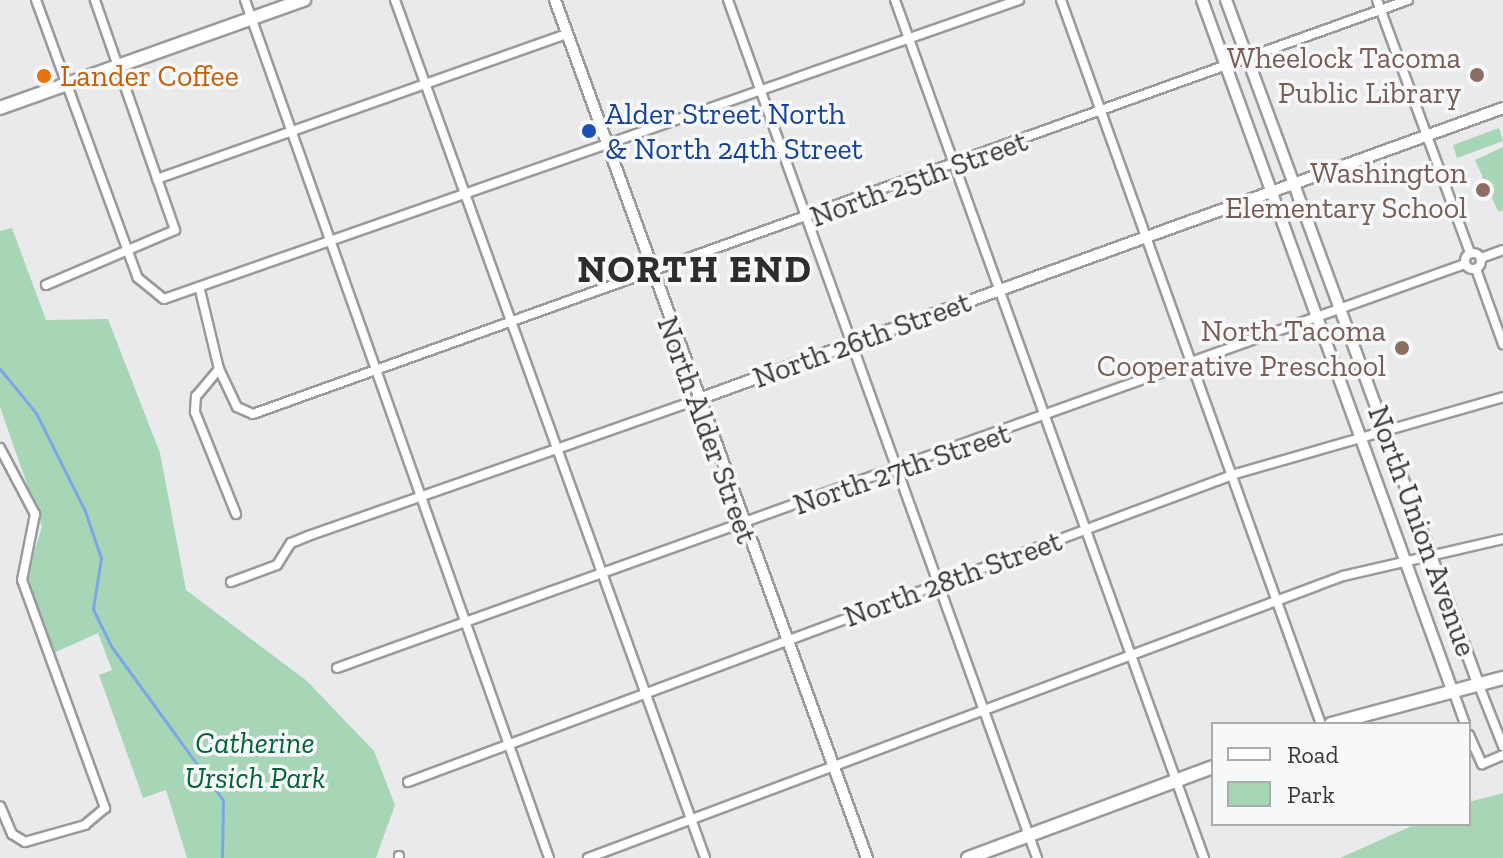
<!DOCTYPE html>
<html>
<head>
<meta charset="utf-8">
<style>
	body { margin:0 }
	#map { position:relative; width:1503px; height:858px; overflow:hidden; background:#eaeaec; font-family:"Zilla Slab",serif }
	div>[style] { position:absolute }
	.green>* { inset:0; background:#a7d6b6 }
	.stream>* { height:3px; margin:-1.5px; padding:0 1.5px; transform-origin:1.5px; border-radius:1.5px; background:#7aa7e7 }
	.roads { filter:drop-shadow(2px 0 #9a9a9c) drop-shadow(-2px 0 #9a9a9c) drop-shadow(0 2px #9a9a9c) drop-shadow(0 -2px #9a9a9c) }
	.minor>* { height:8px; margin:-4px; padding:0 4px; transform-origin:4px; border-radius:4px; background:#fff }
	.minor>.ring { margin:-4px; padding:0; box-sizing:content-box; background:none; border:8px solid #fff; border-radius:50% }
	.tertiary>* { height:10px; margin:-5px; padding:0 5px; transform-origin:5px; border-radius:5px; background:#fff }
	.secondary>* { height:12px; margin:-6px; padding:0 6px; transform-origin:6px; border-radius:6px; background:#fff }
	.dots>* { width:22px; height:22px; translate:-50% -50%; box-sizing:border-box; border:4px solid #f7f8fa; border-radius:50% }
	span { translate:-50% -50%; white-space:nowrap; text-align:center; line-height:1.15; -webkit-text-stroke:7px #f7f8fa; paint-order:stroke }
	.education-label { font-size:30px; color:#785e54 }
	.right { translate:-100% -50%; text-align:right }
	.food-label { font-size:30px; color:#c56008 }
	.left { translate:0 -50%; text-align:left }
	.transit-label { font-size:30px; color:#164399 }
	.street-label { font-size:30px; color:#373738 }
	.park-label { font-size:30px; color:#026336; font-style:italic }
	.district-label { font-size:38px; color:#2d2d2f; font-weight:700; letter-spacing:2px }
	.legend { position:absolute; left:1211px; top:722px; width:260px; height:104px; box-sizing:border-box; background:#f7f8fa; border:2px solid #aaabac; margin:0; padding:10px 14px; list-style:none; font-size:24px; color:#373738 }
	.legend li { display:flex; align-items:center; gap:16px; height:40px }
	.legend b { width:40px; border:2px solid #aaabac }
</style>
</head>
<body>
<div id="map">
	<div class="green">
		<i style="clip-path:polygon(1499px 128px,1503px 141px,1457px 158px,1453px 145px)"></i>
		<i style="clip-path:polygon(1503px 147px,1503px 211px,1498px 211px,1475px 160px)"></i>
		<i style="clip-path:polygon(12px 228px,46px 320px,108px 319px,160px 453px,186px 590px,307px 681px,374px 751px,395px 805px,376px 858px,187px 858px,166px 790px,143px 798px,99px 675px,112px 670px,98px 633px,49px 655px,23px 586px,42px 527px,0 407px,0 231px)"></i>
		<i style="clip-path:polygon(1503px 793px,1503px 858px,1340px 858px,1416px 824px,1469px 824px,1469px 802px)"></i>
	</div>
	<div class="stream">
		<i style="left:0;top:369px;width:57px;rotate:50.7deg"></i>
		<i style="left:36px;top:413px;width:110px;rotate:63.4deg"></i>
		<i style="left:85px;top:511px;width:50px;rotate:71.2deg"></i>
		<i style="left:101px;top:558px;width:52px;rotate:98.9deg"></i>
		<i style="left:93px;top:609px;width:41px;rotate:64.1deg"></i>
		<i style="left:111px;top:646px;width:190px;rotate:54deg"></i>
		<i style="left:223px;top:800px;width:58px;rotate:91deg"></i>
	</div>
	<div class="roads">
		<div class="minor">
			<i style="left:36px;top:0;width:296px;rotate:69.9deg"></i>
			<i style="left:138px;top:278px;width:33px;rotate:39deg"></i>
			<i style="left:164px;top:299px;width:906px;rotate:-19.28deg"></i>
			<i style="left:245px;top:0;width:910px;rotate:70.49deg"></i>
			<i style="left:395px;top:0;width:912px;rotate:70.13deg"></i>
			<i style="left:728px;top:0;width:912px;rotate:70.19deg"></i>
			<i style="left:895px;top:0;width:912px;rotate:70.19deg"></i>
			<i style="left:1061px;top:0;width:769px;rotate:70.25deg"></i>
			<i style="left:1377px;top:0;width:270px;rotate:69.8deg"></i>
			<i style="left:157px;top:179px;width:435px;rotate:-19.5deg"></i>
			<i class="ring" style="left:1465px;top:253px;width:8px;height:8px"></i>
			<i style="left:1481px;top:258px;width:23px;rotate:-20deg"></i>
			<i style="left:1476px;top:269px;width:80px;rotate:70.2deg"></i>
			<i style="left:46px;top:285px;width:140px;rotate:-23.1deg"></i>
			<i style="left:175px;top:230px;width:244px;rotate:-109.2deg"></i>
			<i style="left:200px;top:290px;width:81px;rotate:76.5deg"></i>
			<i style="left:219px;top:369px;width:42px;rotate:64.7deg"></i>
			<i style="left:237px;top:407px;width:17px;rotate:24deg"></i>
			<i style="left:253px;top:414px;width:1227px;rotate:-19.72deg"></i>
			<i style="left:219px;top:369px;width:35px;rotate:130deg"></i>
			<i style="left:196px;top:396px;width:16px;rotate:94deg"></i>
			<i style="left:195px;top:412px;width:110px;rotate:68.1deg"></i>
			<i style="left:0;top:448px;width:75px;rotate:62.1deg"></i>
			<i style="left:35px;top:514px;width:67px;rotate:101.1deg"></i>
			<i style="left:22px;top:580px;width:243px;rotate:70deg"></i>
			<i style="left:105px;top:808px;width:26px;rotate:140deg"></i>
			<i style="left:85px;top:825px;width:62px;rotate:164.2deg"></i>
			<i style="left:25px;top:842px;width:15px;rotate:-148deg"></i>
			<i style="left:12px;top:834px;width:30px;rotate:-113deg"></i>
			<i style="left:231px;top:582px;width:49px;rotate:-20.3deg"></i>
			<i style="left:277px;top:565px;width:26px;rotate:-58deg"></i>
			<i style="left:291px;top:543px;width:18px;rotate:-22deg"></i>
			<i style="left:308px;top:536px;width:411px;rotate:-19.3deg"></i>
			<i style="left:337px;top:668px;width:1198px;rotate:-19.71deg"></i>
			<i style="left:1478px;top:683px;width:68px;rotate:68.4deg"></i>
			<i style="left:1452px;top:688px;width:38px;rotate:70deg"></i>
			<i style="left:1469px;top:735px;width:32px;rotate:66deg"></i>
			<i style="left:1482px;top:764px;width:23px;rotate:-23deg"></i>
			<i style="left:408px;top:782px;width:882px;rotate:-20.43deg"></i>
			<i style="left:1235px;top:474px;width:279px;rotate:-16deg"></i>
			<i style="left:399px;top:858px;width:2px;rotate:-90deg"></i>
			<i style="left:588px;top:858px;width:806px;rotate:-20.48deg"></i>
			<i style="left:1343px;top:576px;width:164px;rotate:-13deg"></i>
		</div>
		<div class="tertiary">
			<i style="left:555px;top:0;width:913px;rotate:70.02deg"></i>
			<i style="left:1202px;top:0;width:731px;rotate:70.08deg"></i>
			<i style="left:1226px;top:0;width:728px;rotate:69.75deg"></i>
			<i style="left:696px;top:400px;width:858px;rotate:-19.89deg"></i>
		</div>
		<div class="secondary">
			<i style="left:0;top:108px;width:323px;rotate:-19.6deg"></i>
			<i style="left:1331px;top:724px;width:178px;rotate:-15deg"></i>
			<i style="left:968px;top:858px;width:261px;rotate:-20.4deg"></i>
		</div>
	</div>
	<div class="dots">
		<i style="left:1477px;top:75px;background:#8d6e63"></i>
		<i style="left:44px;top:76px;background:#e8710a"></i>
		<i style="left:589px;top:131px;background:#1a4fb4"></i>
		<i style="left:1483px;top:190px;background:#8d6e63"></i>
		<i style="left:1402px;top:348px;background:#8d6e63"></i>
	</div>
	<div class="education-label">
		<span class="right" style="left:1461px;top:75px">Wheelock Tacoma<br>Public Library</span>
		<span class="right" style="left:1467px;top:190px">Washington<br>Elementary School</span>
		<span class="right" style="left:1386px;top:348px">North Tacoma<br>Cooperative Preschool</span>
	</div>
	<div class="food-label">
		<span class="left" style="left:60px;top:76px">Lander Coffee</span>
	</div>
	<div class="transit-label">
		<span class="left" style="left:605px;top:131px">Alder Street North<br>&amp; North 24th Street</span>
	</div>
	<div class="street-label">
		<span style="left:919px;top:179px;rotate:-20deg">North 25th Street</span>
		<span style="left:862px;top:340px;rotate:-20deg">North 26th Street</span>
		<span style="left:707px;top:430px;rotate:70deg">North Alder Street</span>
		<span style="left:902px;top:469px;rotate:-19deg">North 27th Street</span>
		<span style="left:1422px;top:531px;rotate:70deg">North Union Avenue</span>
		<span style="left:953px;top:579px;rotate:-20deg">North 28th Street</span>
	</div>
	<div class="park-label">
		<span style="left:255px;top:760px">Catherine<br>Ursich Park</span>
	</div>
	<div class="district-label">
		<span style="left:695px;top:270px">NORTH END</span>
	</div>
	<ul class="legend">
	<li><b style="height:10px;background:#fff"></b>Road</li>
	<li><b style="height:22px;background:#a7d6b6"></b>Park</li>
	</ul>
</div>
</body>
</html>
